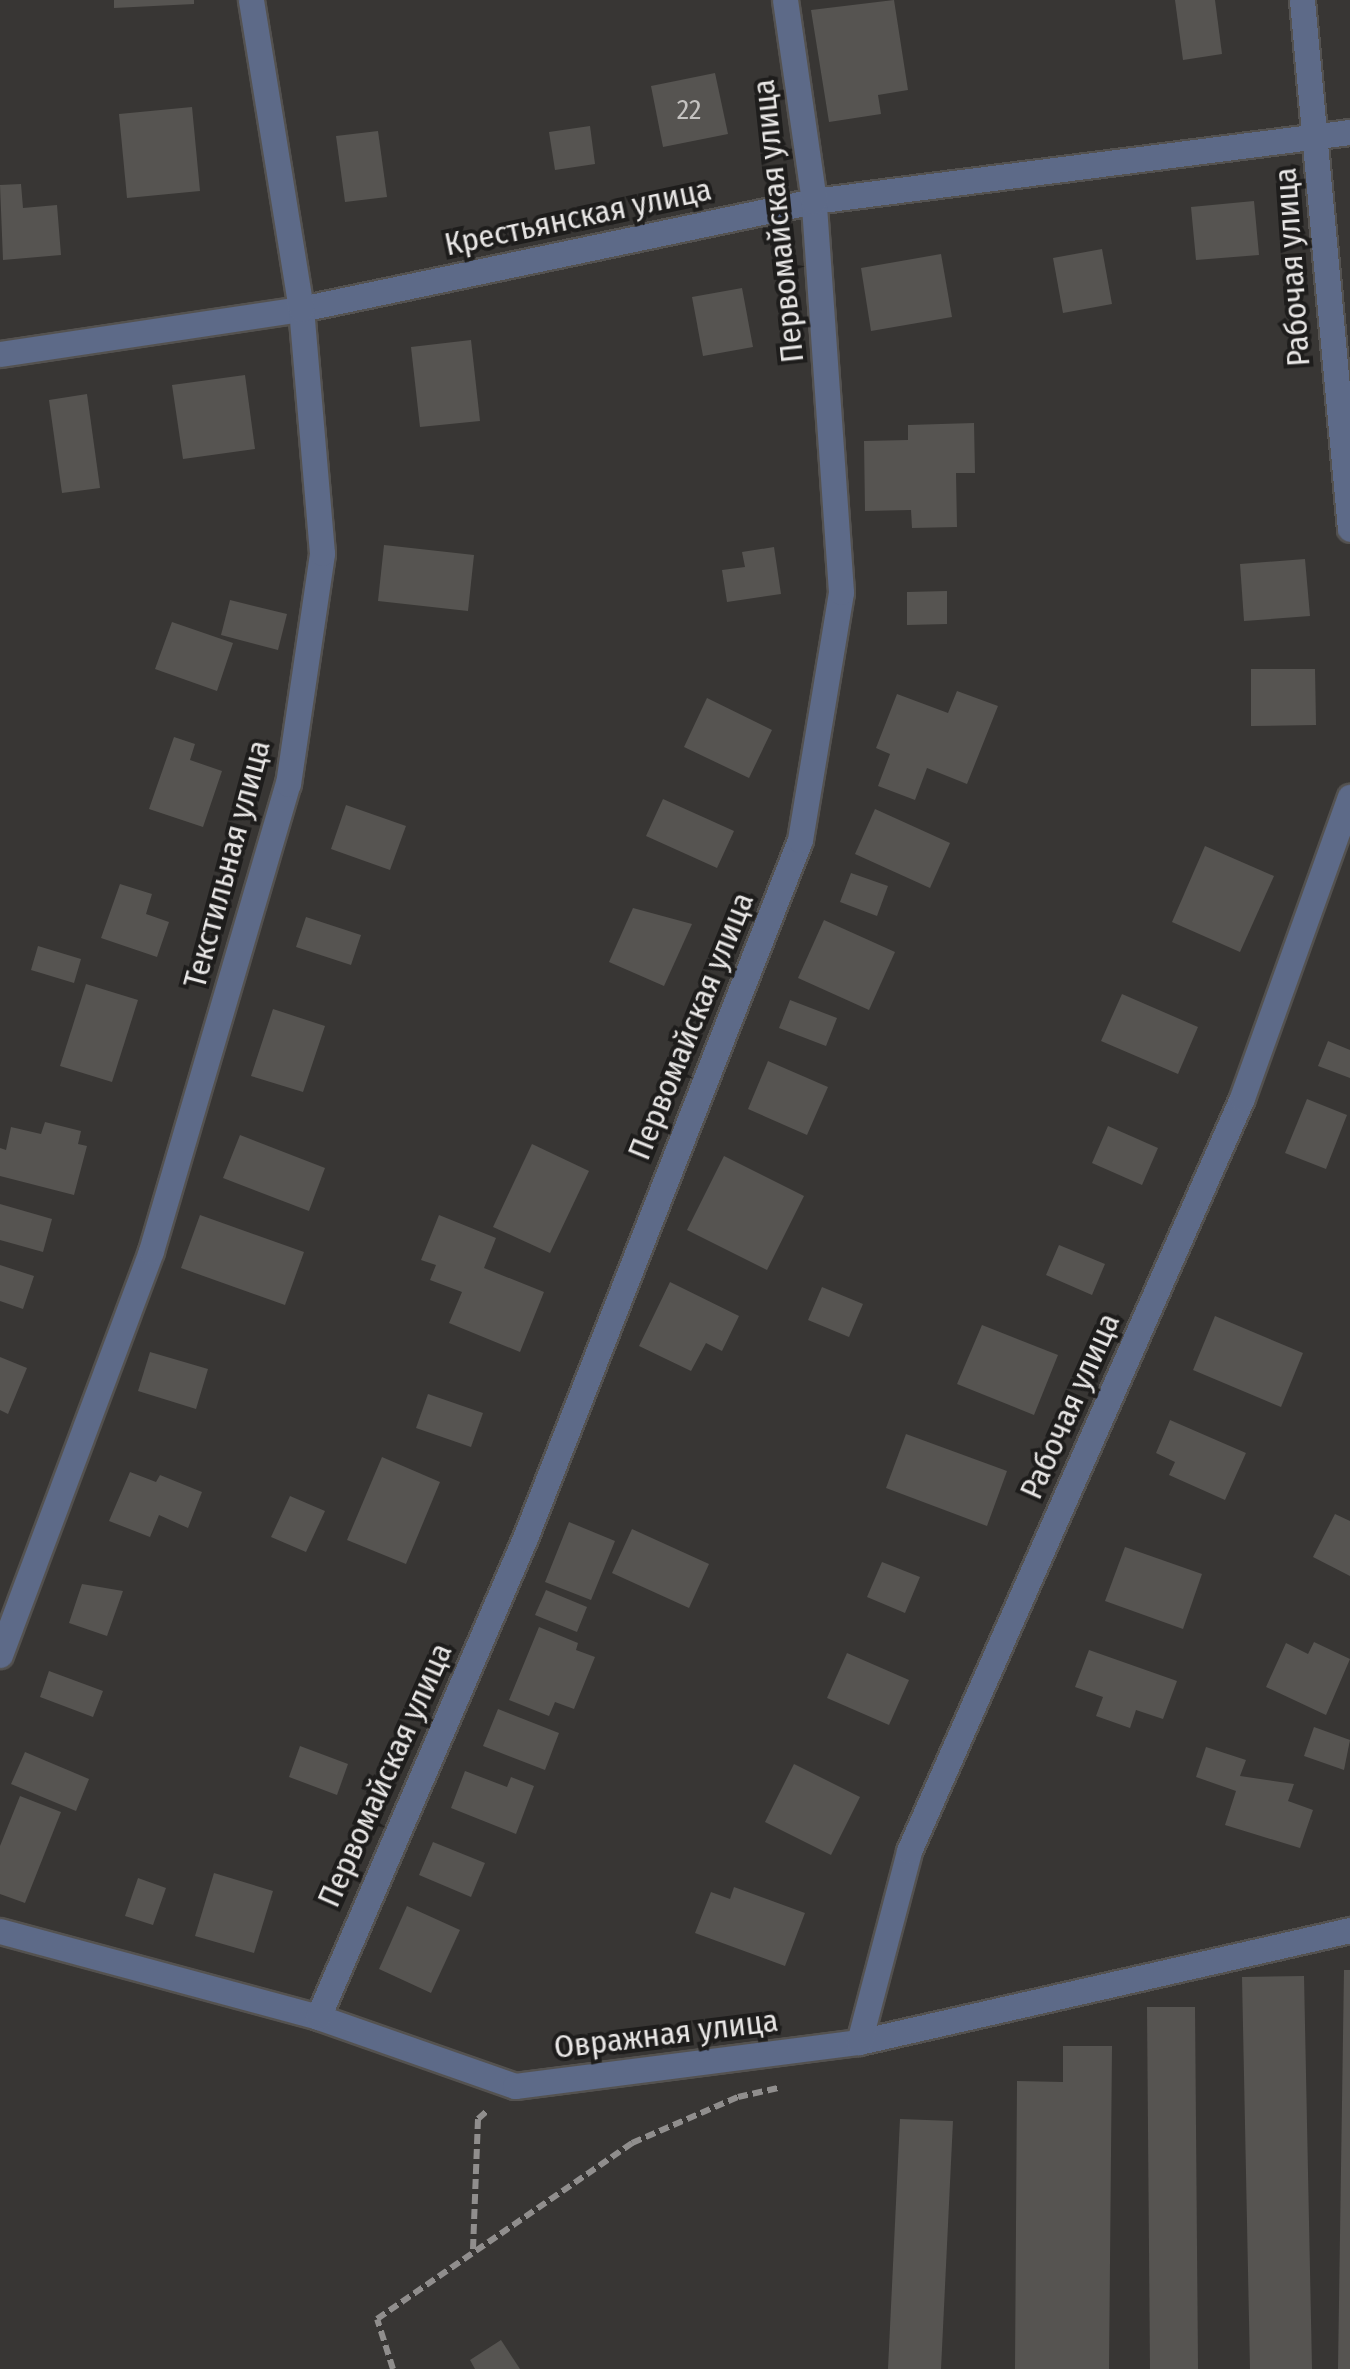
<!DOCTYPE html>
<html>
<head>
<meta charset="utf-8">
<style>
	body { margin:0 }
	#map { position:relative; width:1350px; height:2369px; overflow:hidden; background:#383634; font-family:"Fira Sans Condensed",sans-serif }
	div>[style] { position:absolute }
	.building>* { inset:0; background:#565451 }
	.path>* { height:6px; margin-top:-3px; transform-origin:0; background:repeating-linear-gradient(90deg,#908e8d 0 10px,transparent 0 15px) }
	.roads { filter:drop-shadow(2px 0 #545250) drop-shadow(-2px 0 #545250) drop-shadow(0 2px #545250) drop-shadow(0 -2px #545250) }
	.minor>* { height:25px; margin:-12.5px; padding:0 12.5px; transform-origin:12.5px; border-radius:12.5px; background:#5d6a88 }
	span { translate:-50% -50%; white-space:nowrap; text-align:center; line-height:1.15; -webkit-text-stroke:8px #1e1d1c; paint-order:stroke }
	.number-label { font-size:28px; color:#c4c2c0 }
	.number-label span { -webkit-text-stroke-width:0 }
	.street-label { font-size:32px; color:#e8e6e5 }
</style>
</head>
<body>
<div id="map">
	<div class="building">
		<i style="clip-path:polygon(114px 0,194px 0,194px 4px,114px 8px)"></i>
		<i style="clip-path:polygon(894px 0,908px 90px,878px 95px,881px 114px,829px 122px,811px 10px)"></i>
		<i style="clip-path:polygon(1175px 0,1215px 0,1222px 54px,1183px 60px)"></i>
		<i style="clip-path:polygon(715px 73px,728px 134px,663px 147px,651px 86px)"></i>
		<i style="clip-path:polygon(192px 107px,200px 191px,127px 198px,119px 114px)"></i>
		<i style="clip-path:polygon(590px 126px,595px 164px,555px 170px,549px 132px)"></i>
		<i style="clip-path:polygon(378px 131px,387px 197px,345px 202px,336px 136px)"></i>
		<i style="clip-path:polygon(21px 184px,23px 208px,57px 205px,61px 255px,3px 260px,0 185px)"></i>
		<i style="clip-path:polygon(1254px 201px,1259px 255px,1196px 260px,1191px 207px)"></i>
		<i style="clip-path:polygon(1102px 249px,1112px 304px,1063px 313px,1053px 258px)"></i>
		<i style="clip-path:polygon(941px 254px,952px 317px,871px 331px,861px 268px)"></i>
		<i style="clip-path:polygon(742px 288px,753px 347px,703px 356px,692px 297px)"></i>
		<i style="clip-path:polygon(471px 340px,480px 421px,420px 427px,411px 347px)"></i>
		<i style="clip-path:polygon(245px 375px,255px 449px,183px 459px,172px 385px)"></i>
		<i style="clip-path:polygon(87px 394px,100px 488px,62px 493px,49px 400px)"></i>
		<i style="clip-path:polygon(974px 423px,975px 473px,956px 473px,957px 527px,912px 528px,911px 510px,865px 511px,864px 441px,908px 440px,908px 425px)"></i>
		<i style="clip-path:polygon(384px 545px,474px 555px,468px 611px,378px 601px)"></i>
		<i style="clip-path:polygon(774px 547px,781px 594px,727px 602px,722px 570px,745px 567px,742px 552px)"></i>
		<i style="clip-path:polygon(1305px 559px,1310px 616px,1244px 621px,1240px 564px)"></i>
		<i style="clip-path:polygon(947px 591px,947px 624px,907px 625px,907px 592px)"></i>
		<i style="clip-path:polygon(230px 600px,287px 614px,278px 650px,221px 635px)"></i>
		<i style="clip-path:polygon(172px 622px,233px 643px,217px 691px,155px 669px)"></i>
		<i style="clip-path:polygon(1251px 669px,1315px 669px,1316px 725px,1251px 726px)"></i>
		<i style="clip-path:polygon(957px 691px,998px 706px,967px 784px,927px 768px,915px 800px,878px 786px,890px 754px,876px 748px,897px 694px,948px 713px)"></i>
		<i style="clip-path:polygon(707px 698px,772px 730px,749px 778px,684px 747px)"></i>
		<i style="clip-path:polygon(174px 737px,195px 744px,190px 760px,222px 771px,203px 827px,149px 809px)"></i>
		<i style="clip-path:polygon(663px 799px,734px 831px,717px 868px,646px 836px)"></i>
		<i style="clip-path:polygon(346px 805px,406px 826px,390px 870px,331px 849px)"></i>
		<i style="clip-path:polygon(875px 809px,950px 843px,930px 888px,855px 854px)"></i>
		<i style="clip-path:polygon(1205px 846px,1274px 876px,1240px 952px,1172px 922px)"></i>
		<i style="clip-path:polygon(851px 873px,888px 886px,877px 916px,840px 902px)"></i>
		<i style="clip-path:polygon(120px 884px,152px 894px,146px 914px,169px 922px,157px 957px,101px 938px)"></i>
		<i style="clip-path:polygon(633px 908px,692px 924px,664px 986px,609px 962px)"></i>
		<i style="clip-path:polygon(306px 917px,361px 935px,351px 965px,296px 947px)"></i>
		<i style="clip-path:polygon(824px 920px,895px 952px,869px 1010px,798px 978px)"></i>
		<i style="clip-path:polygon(38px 946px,81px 959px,74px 983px,31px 970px)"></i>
		<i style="clip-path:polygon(86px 984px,138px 1000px,112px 1082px,60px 1066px)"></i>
		<i style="clip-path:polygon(1122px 994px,1198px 1027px,1178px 1074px,1101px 1041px)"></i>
		<i style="clip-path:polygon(790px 1000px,837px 1018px,826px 1046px,779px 1028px)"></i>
		<i style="clip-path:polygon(273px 1009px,325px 1026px,303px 1092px,251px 1076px)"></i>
		<i style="clip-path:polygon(1328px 1041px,1350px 1050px,1350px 1078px,1318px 1066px)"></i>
		<i style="clip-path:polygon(768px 1061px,828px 1087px,807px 1135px,748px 1109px)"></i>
		<i style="clip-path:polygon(1307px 1099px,1347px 1115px,1326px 1169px,1285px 1153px)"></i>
		<i style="clip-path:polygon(45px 1122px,81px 1131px,78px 1144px,87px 1146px,74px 1195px,0 1176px,0 1148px,6px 1150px,11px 1127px,41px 1134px)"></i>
		<i style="clip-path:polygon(1108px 1126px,1158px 1148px,1142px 1185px,1092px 1163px)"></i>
		<i style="clip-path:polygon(240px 1135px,325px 1168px,309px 1211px,223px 1178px)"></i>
		<i style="clip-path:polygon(532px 1144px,589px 1171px,550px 1253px,493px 1227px)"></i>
		<i style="clip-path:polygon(724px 1156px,804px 1196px,767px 1270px,687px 1230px)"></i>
		<i style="clip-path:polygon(0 1204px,52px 1219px,43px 1252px,0 1240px)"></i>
		<i style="clip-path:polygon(200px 1215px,304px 1252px,285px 1305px,181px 1268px)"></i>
		<i style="clip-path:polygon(439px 1215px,496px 1238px,484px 1268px,544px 1292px,520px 1352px,449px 1323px,462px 1292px,430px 1280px,436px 1265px,421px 1260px)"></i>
		<i style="clip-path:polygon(1059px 1245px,1105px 1264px,1092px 1295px,1046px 1275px)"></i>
		<i style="clip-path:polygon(0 1265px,34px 1276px,23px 1309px,0 1301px)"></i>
		<i style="clip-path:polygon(670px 1282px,739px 1316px,722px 1351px,706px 1343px,691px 1371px,639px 1346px)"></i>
		<i style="clip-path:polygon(822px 1287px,863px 1304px,849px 1337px,808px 1320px)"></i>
		<i style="clip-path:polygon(1215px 1316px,1303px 1353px,1281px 1407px,1193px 1370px)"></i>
		<i style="clip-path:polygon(982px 1325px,1058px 1355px,1034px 1415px,957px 1384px)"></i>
		<i style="clip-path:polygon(150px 1352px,208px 1369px,196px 1409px,138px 1391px)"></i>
		<i style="clip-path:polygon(0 1357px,27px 1368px,8px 1414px,0 1410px)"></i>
		<i style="clip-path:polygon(428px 1394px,483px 1413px,471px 1447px,416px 1428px)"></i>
		<i style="clip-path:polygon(1170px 1420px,1246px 1453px,1225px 1500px,1169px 1475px,1175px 1462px,1156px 1453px)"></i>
		<i style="clip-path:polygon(906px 1434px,1007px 1471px,987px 1526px,886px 1488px)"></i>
		<i style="clip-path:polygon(382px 1457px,440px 1482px,406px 1564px,347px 1540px)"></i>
		<i style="clip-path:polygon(130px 1472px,156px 1482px,160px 1475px,202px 1492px,188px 1528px,159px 1515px,150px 1537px,109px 1521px)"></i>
		<i style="clip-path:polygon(290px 1496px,325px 1511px,306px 1552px,271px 1537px)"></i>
		<i style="clip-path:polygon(1335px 1514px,1350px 1521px,1350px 1576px,1313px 1557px)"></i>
		<i style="clip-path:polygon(569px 1522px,615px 1541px,591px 1600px,545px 1582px)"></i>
		<i style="clip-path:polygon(632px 1529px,709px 1564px,689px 1608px,612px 1573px)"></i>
		<i style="clip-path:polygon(1125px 1547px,1202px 1574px,1183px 1629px,1105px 1601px)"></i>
		<i style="clip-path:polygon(882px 1562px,920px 1577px,905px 1613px,867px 1597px)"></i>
		<i style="clip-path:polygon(82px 1584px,123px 1591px,107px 1636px,69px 1623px)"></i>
		<i style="clip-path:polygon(546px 1590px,587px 1607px,577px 1632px,535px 1615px)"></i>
		<i style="clip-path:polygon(539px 1627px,578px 1643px,576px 1650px,595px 1657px,574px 1709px,555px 1702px,549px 1716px,509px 1700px)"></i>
		<i style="clip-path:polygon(1314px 1642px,1350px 1659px,1326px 1715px,1266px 1687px,1286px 1643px,1308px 1654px)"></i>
		<i style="clip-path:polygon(1089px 1650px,1177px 1681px,1163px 1719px,1136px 1710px,1130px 1728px,1096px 1716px,1103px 1697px,1075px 1687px)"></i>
		<i style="clip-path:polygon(847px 1653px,909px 1680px,889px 1725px,827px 1698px)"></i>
		<i style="clip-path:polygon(49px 1671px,103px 1691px,93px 1717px,40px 1697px)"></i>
		<i style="clip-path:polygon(498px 1709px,559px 1733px,545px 1770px,483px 1746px)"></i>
		<i style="clip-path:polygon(1314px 1727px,1350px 1740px,1344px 1770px,1304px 1756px)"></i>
		<i style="clip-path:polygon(300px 1746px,348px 1764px,337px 1795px,289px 1777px)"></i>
		<i style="clip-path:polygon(1206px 1747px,1246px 1760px,1240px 1776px,1294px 1784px,1288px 1801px,1313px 1810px,1300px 1848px,1225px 1825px,1236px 1791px,1196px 1777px)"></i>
		<i style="clip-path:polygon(25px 1752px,89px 1779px,76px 1811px,11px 1784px)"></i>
		<i style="clip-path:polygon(794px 1764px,860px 1797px,831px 1855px,765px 1822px)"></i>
		<i style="clip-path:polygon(465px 1771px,507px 1787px,511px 1777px,534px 1786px,516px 1834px,451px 1808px)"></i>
		<i style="clip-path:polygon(20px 1796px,61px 1812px,25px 1903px,0 1894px,0 1846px)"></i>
		<i style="clip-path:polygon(433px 1842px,485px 1863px,471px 1897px,419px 1875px)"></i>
		<i style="clip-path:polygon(214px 1873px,273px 1891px,254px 1953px,195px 1936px)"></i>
		<i style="clip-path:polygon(138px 1878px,166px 1888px,153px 1925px,125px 1916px)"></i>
		<i style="clip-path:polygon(734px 1887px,805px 1913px,785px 1966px,695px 1933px,711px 1892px,730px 1899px)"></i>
		<i style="clip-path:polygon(407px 1906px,460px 1930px,431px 1993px,379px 1969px)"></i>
		<i style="clip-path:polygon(1344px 1970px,1350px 1970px,1350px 2369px,1338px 2369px)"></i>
		<i style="clip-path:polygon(1304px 1976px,1312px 2369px,1250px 2369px,1242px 1977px)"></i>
		<i style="clip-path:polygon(1147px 2007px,1195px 2007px,1198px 2369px,1150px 2369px)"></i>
		<i style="clip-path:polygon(1063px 2046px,1112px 2046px,1109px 2369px,1015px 2369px,1017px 2081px,1063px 2082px)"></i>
		<i style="clip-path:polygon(900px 2119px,953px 2121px,941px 2369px,888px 2369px)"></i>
		<i style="clip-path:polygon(501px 2340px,520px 2369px,475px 2369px,470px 2360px)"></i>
	</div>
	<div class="path">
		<i style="left:473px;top:2249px;width:130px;rotate:-87.8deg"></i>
		<i style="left:478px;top:2119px;width:12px;rotate:-42deg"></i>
		<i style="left:393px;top:2369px;width:52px;rotate:-107.7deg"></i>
		<i style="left:377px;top:2319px;width:310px;rotate:-34.6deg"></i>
		<i style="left:632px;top:2143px;width:116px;rotate:-23.5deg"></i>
		<i style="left:738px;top:2097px;width:41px;rotate:-12.7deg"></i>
	</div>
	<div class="roads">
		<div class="minor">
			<i style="left:1302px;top:0;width:531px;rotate:84.82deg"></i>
			<i style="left:0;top:354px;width:304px;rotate:-8.5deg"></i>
			<i style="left:301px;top:309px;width:524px;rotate:-11.89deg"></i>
			<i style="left:814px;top:201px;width:540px;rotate:-7.34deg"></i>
			<i style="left:0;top:1655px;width:431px;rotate:-69.5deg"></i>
			<i style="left:151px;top:1251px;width:487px;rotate:-73.7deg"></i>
			<i style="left:288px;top:784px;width:233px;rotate:-81.6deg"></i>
			<i style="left:322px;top:553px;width:245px;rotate:-94.9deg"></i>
			<i style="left:301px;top:309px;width:313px;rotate:-99.2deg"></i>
			<i style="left:0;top:1931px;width:329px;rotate:15.1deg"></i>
			<i style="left:318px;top:2017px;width:209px;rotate:19.3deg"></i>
			<i style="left:515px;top:2086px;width:347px;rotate:-7.3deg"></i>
			<i style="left:859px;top:2042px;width:504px;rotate:-12.85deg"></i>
			<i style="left:318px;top:2017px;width:522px;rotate:-66.63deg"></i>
			<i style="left:525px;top:1538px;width:750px;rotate:-68.5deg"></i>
			<i style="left:800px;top:840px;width:251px;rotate:-80.6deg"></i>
			<i style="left:841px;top:592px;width:392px;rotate:-94deg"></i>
			<i style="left:814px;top:201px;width:203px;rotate:-98.2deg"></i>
			<i style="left:859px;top:2042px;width:197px;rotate:-75.3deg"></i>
			<i style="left:909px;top:1851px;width:823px;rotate:-66.14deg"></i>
			<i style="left:1242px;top:1098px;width:320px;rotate:-70.3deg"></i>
		</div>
	</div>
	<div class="number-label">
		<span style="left:689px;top:110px">22</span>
	</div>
	<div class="street-label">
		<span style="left:578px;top:217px;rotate:-12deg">Крестьянская улица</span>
		<span style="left:778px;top:221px;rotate:-96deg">Первомайская улица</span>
		<span style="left:1292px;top:267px;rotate:-94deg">Рабочая улица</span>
		<span style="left:227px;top:864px;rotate:-75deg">Текстильная улица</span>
		<span style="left:691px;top:1026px;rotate:-68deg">Первомайская улица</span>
		<span style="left:1070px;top:1406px;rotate:-66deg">Рабочая улица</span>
		<span style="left:385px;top:1775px;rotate:-66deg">Первомайская улица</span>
		<span style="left:666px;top:2034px;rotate:-7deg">Овражная улица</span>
	</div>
</div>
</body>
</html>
